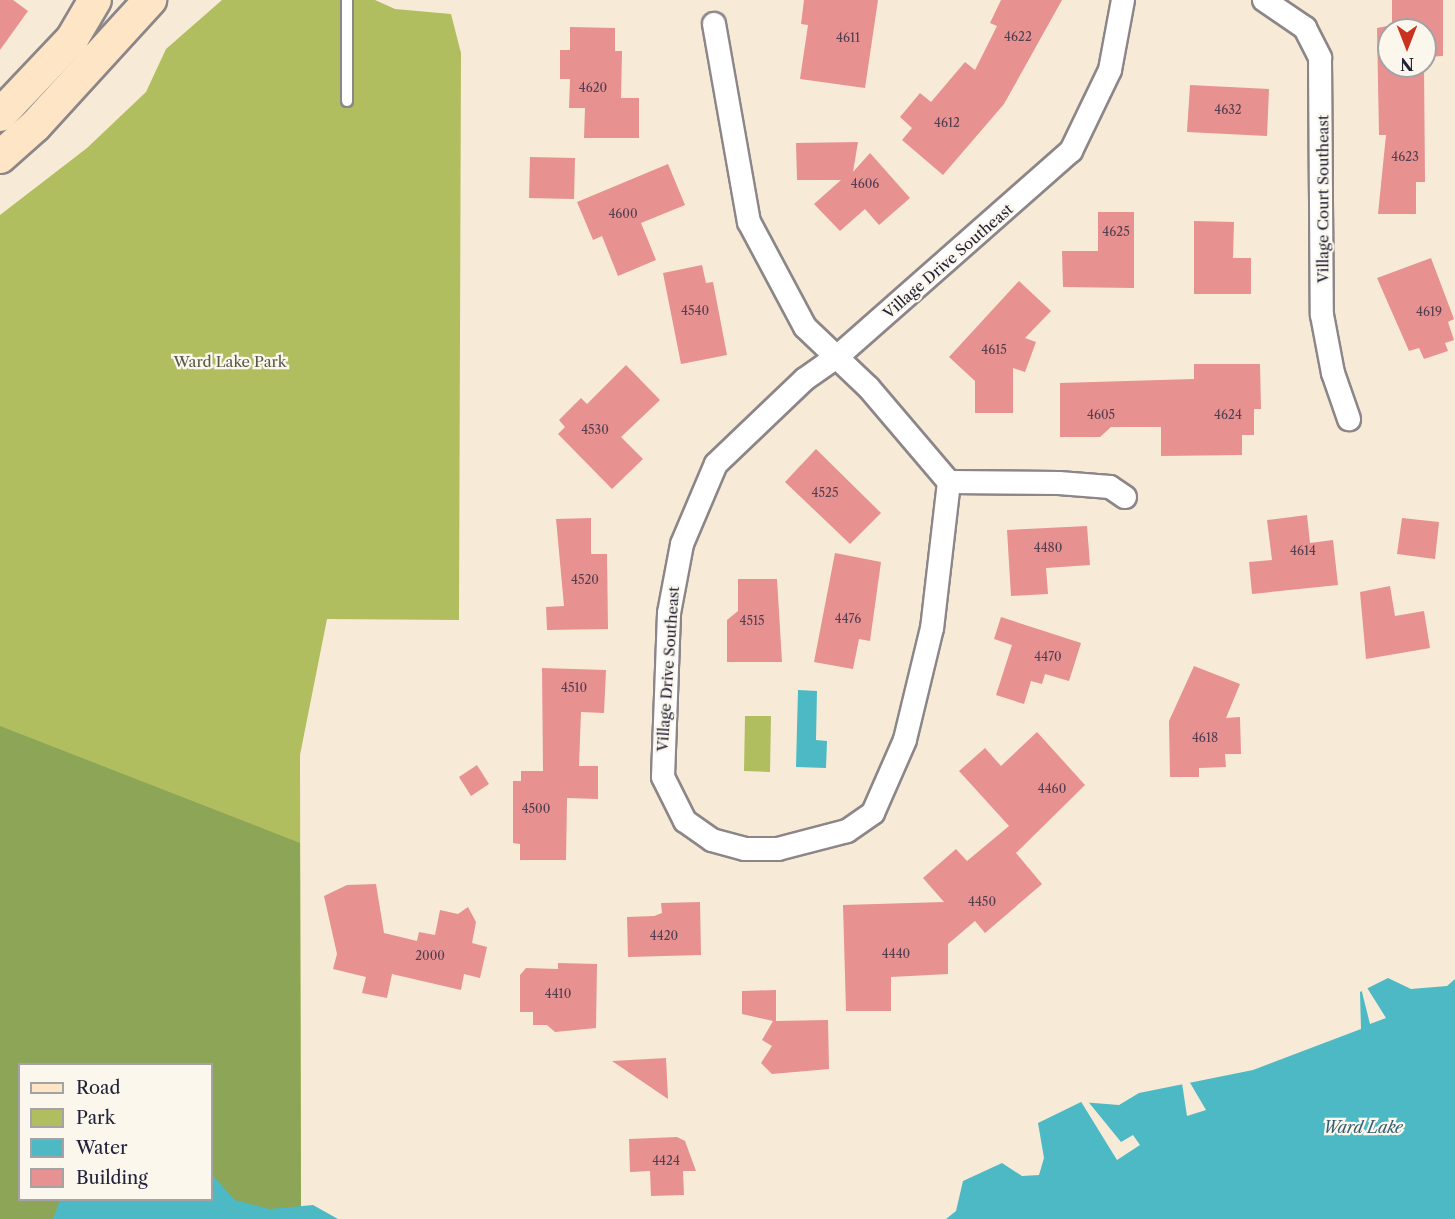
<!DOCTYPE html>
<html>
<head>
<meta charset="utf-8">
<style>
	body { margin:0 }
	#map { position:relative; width:1455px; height:1219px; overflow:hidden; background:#f7ebd7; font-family:"Libre Caslon Text",serif }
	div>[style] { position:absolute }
	.green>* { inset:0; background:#b0be60 }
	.forest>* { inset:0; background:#8ca556 }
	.water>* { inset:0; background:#4cb9c5 }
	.pier>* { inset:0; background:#f7ebd7 }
	.building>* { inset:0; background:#e79190 }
	.roads { filter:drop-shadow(2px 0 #8c8689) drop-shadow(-2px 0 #8c8689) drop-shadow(0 2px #8c8689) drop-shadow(0 -2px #8c8689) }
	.lane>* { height:10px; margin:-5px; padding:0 5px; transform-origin:5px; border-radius:5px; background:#fff }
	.street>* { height:22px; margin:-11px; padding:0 11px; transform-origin:11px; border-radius:11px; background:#fff }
	.secondary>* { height:32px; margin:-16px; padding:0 16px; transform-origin:16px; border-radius:16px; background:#fde5c5 }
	span { translate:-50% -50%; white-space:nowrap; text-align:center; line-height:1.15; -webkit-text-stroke:4.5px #fbf7ec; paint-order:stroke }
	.number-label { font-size:12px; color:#533e50 }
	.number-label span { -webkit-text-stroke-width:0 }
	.street-label { font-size:15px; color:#22223b }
	.park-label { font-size:15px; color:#545948 }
	.water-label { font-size:16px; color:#335e72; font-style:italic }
	.legend { position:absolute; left:18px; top:1063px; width:195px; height:138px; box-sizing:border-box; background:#fbf7ec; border:2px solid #a4a2a5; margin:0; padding:8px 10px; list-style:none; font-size:18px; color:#22223b }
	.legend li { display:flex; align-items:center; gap:12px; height:30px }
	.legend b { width:30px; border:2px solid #a4a2a5 }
	.north { position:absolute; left:1377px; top:18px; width:60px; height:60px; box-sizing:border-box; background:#fbf7ec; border:2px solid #a4a2a5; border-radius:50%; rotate:180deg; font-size:16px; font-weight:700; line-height:24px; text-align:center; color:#22223b }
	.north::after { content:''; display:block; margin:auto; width:21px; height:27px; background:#c8321e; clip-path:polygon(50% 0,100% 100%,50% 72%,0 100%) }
</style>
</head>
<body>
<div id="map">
	<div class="green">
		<i style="clip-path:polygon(222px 0,375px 0,395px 9px,451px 14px,461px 53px,459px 620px,327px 619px,300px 755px,301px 1219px,212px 1200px,212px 1064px,20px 1064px,20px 1200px,0 1219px,0 215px,87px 148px,146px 92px,166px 49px)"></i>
		<i style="clip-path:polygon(745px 716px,771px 716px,770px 772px,744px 771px)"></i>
	</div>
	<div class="forest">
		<i style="clip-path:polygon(0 726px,300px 843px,301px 1219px,212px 1200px,212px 1064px,20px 1064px,20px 1200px,142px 1200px,89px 1219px,0 1219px)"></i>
	</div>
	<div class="water">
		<i style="clip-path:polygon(798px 690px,817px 691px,816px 740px,827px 741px,826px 768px,796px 767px)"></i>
		<i style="clip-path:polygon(1388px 978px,1411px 989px,1447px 986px,1455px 979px,1455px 1219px,946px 1219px,956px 1211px,963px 1181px,1002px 1163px,1022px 1176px,1039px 1175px,1044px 1158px,1038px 1123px,1081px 1102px,1119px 1105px,1139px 1093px,1253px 1070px,1361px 1029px,1360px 992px)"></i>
		<i style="clip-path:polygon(212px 1175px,235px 1200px,270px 1209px,313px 1205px,338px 1219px,53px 1219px,60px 1200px,212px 1200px)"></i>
	</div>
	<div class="pier">
		<i style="clip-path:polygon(1366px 986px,1386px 1018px,1370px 1024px,1361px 988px)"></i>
		<i style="clip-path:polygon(1189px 1081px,1206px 1110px,1187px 1116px,1182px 1083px)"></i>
		<i style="clip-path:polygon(1086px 1099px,1121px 1142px,1133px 1135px,1140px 1145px,1117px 1160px,1080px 1100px)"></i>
	</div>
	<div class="building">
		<i style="clip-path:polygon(0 0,13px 0,28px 11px,0 50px)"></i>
		<i style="clip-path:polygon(804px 0,878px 0,865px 88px,800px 79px,808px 25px,801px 24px)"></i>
		<i style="clip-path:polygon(1001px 0,1062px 0,1004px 104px,943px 175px,902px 140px,912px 128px,900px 117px,920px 93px,931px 102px,965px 62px,975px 70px,997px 26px,990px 23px)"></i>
		<i style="clip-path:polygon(1392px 0,1443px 0,1443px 56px,1425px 57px,1425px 30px,1389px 30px,1389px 66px,1424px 66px,1425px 182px,1416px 182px,1416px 214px,1378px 214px,1386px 135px,1379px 135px,1377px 28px,1392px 25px)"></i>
		<i style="clip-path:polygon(570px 27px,615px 28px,615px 51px,622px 51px,621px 98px,639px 98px,639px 138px,584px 138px,585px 108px,569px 108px,570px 79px,560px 79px,560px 50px,570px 50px)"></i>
		<i style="clip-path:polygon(1190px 85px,1269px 89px,1267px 136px,1187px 132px)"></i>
		<i style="clip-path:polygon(858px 142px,853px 172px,870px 153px,910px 198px,879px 225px,865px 209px,840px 231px,814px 204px,841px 180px,797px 180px,796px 143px)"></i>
		<i style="clip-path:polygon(530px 157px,575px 158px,574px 199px,529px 198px)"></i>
		<i style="clip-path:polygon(668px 164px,685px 205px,641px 223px,656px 260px,618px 276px,602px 236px,593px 240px,577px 202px)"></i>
		<i style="clip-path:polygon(1098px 212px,1134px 212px,1134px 288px,1063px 287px,1062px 251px,1098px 251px)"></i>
		<i style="clip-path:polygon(1194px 221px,1234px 222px,1233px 258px,1251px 258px,1251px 294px,1194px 294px)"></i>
		<i style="clip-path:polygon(1431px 258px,1454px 319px,1448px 322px,1454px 340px,1445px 343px,1448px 351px,1424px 359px,1419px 348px,1409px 351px,1377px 278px)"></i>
		<i style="clip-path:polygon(702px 265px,706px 283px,713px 282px,727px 355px,681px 364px,663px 273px)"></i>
		<i style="clip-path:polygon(1019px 281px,1051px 311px,1025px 338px,1036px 342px,1025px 372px,1013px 368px,1013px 413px,975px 413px,975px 381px,949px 357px)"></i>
		<i style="clip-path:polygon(1194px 364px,1260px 364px,1261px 409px,1254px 409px,1254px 435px,1242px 435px,1242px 455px,1161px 456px,1161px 427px,1111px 427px,1100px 437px,1060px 437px,1060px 383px,1194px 379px)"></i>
		<i style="clip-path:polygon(626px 365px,660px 400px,621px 437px,643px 459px,612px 489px,558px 434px,565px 427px,559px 420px,581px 398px,587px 404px)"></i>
		<i style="clip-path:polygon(816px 449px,881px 513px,850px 544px,785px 482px)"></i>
		<i style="clip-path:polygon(1307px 515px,1310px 543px,1333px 540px,1338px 585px,1252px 594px,1249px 562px,1272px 560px,1267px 520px)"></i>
		<i style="clip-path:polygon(591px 518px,591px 554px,607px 554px,608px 629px,547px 630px,546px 607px,564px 606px,556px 519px)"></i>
		<i style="clip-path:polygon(1402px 518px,1439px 522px,1435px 559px,1397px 554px)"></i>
		<i style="clip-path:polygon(1087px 526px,1090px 565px,1046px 568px,1048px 594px,1011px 596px,1007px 530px)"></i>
		<i style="clip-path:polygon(835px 553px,881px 562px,870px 641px,859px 639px,853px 669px,814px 662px)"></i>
		<i style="clip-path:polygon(738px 579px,777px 579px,782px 662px,727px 662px,727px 620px,738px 611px)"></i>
		<i style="clip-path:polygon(1390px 586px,1395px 616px,1424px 611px,1430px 648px,1366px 659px,1360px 592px)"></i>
		<i style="clip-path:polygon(1001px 617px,1081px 643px,1069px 681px,1045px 674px,1042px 684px,1031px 681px,1024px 704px,996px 695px,1012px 645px,994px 639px)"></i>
		<i style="clip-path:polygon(1194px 666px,1240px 684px,1226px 718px,1240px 717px,1241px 754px,1225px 754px,1226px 767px,1199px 768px,1199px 777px,1170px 777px,1169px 721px)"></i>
		<i style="clip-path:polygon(542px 668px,606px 670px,604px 713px,581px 712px,579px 766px,598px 766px,598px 799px,567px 798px,566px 860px,520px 860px,520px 844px,513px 843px,513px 781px,521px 781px,521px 771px,543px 771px)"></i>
		<i style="clip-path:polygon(1037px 732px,1085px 785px,1016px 853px,1042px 884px,985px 933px,975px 921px,948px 944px,948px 974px,891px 977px,891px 1011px,846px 1011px,843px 905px,944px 902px,923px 878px,956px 849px,967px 861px,1009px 826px,959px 771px,985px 748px,1001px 766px)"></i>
		<i style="clip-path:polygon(477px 765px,489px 784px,471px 796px,459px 777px)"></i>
		<i style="clip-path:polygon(376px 884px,384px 933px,417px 941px,419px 932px,435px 935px,440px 910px,458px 914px,468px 907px,476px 922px,472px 943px,487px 947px,480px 978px,464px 974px,461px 990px,392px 974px,387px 998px,362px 993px,366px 977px,333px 969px,337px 954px,324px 896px,347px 885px)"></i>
		<i style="clip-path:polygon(700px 902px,701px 955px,628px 957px,627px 917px,654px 916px,662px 913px,661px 903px)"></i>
		<i style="clip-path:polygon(558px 963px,597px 964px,596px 1028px,555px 1032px,547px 1025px,533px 1025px,533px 1012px,520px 1012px,520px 975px,526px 968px,558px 969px)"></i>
		<i style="clip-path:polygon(776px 990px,776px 1021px,828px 1020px,829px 1069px,772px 1074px,761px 1063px,772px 1046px,762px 1040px,773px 1021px,742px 1014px,742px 991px)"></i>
		<i style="clip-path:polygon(666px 1058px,668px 1099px,612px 1061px)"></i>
		<i style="clip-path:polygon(677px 1137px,685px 1141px,696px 1171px,683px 1171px,684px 1195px,651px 1196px,650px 1171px,630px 1172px,629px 1139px)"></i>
	</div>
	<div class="roads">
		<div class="lane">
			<i style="left:347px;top:0;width:101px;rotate:90deg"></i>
		</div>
		<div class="street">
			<i style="left:1264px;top:0;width:50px;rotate:34.3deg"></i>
			<i style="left:1305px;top:28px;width:34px;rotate:63deg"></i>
			<i style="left:1320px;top:58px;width:257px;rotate:89.6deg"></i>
			<i style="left:1322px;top:315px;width:59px;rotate:79.3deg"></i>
			<i style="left:1333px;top:373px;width:49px;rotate:70.8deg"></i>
			<i style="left:714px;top:24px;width:201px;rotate:80deg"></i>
			<i style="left:749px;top:222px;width:119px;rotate:61.9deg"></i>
			<i style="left:805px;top:327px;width:88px;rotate:43.6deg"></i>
			<i style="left:869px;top:388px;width:123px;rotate:49.6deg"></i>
			<i style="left:949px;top:482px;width:110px;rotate:0.5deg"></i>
			<i style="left:1059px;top:483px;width:51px;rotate:4.5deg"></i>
			<i style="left:1110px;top:487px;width:18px;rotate:34deg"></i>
			<i style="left:949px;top:482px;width:147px;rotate:96.6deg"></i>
			<i style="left:932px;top:628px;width:115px;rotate:103.6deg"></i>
			<i style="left:905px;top:740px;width:80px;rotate:113.7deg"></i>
			<i style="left:873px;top:813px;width:32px;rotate:145deg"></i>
			<i style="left:847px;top:831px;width:71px;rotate:165.4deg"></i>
			<i style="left:778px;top:849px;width:33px;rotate:180deg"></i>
			<i style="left:745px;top:849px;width:34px;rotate:-165deg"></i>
			<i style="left:712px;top:840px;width:33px;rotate:-145deg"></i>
			<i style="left:685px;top:821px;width:49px;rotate:-116.6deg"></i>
			<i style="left:663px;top:777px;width:164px;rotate:-87.9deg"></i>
			<i style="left:669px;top:613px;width:70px;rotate:-79.3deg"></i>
			<i style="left:682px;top:544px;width:87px;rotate:-67deg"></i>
			<i style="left:716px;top:464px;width:123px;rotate:-43.7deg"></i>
			<i style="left:805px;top:379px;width:39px;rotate:-35deg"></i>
			<i style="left:837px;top:357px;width:312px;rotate:-41.4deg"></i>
			<i style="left:1071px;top:151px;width:90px;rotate:-64.3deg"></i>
			<i style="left:1110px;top:70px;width:71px;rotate:-79.5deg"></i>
		</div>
		<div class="secondary">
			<i style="left:0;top:115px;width:105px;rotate:-46.5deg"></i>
			<i style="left:72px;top:39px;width:45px;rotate:-59.5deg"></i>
			<i style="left:0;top:157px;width:47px;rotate:-41.5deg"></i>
			<i style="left:35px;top:126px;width:171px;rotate:-47.6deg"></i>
		</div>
	</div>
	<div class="number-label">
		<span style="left:1018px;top:37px">4622</span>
		<span style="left:848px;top:38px">4611</span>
		<span style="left:593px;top:88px">4620</span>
		<span style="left:1228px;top:110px">4632</span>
		<span style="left:947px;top:123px">4612</span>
		<span style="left:1405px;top:157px">4623</span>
		<span style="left:865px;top:184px">4606</span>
		<span style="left:623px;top:214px">4600</span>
		<span style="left:1116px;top:232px">4625</span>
		<span style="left:695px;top:311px">4540</span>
		<span style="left:1429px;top:312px">4619</span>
		<span style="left:994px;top:350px">4615</span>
		<span style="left:1101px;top:415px">4605</span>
		<span style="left:1228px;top:415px">4624</span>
		<span style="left:595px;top:430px">4530</span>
		<span style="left:825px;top:493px">4525</span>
		<span style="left:1048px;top:548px">4480</span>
		<span style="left:1303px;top:551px">4614</span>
		<span style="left:585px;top:580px">4520</span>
		<span style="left:848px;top:619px">4476</span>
		<span style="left:752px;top:621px">4515</span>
		<span style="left:1048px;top:657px">4470</span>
		<span style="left:574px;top:688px">4510</span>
		<span style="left:1205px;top:738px">4618</span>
		<span style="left:1052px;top:789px">4460</span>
		<span style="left:536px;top:809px">4500</span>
		<span style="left:982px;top:902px">4450</span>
		<span style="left:664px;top:936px">4420</span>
		<span style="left:896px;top:954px">4440</span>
		<span style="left:430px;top:956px">2000</span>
		<span style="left:558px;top:994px">4410</span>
		<span style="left:666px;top:1161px">4424</span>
	</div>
	<div class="street-label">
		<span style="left:1323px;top:199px;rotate:-90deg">Village Court Southeast</span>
		<span style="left:948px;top:261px;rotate:-41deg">Village Drive Southeast</span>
		<span style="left:668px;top:669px;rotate:-86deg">Village Drive Southeast</span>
	</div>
	<div class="park-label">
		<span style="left:230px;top:362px">Ward Lake Park</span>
	</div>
	<div class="water-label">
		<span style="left:1363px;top:1127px">Ward Lake</span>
	</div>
	<ul class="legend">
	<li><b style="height:8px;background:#fde5c5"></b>Road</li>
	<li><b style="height:16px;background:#b0be60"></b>Park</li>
	<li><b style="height:16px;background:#4cb9c5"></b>Water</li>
	<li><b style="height:16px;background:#e79190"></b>Building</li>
	</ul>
	<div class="north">N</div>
</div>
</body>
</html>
